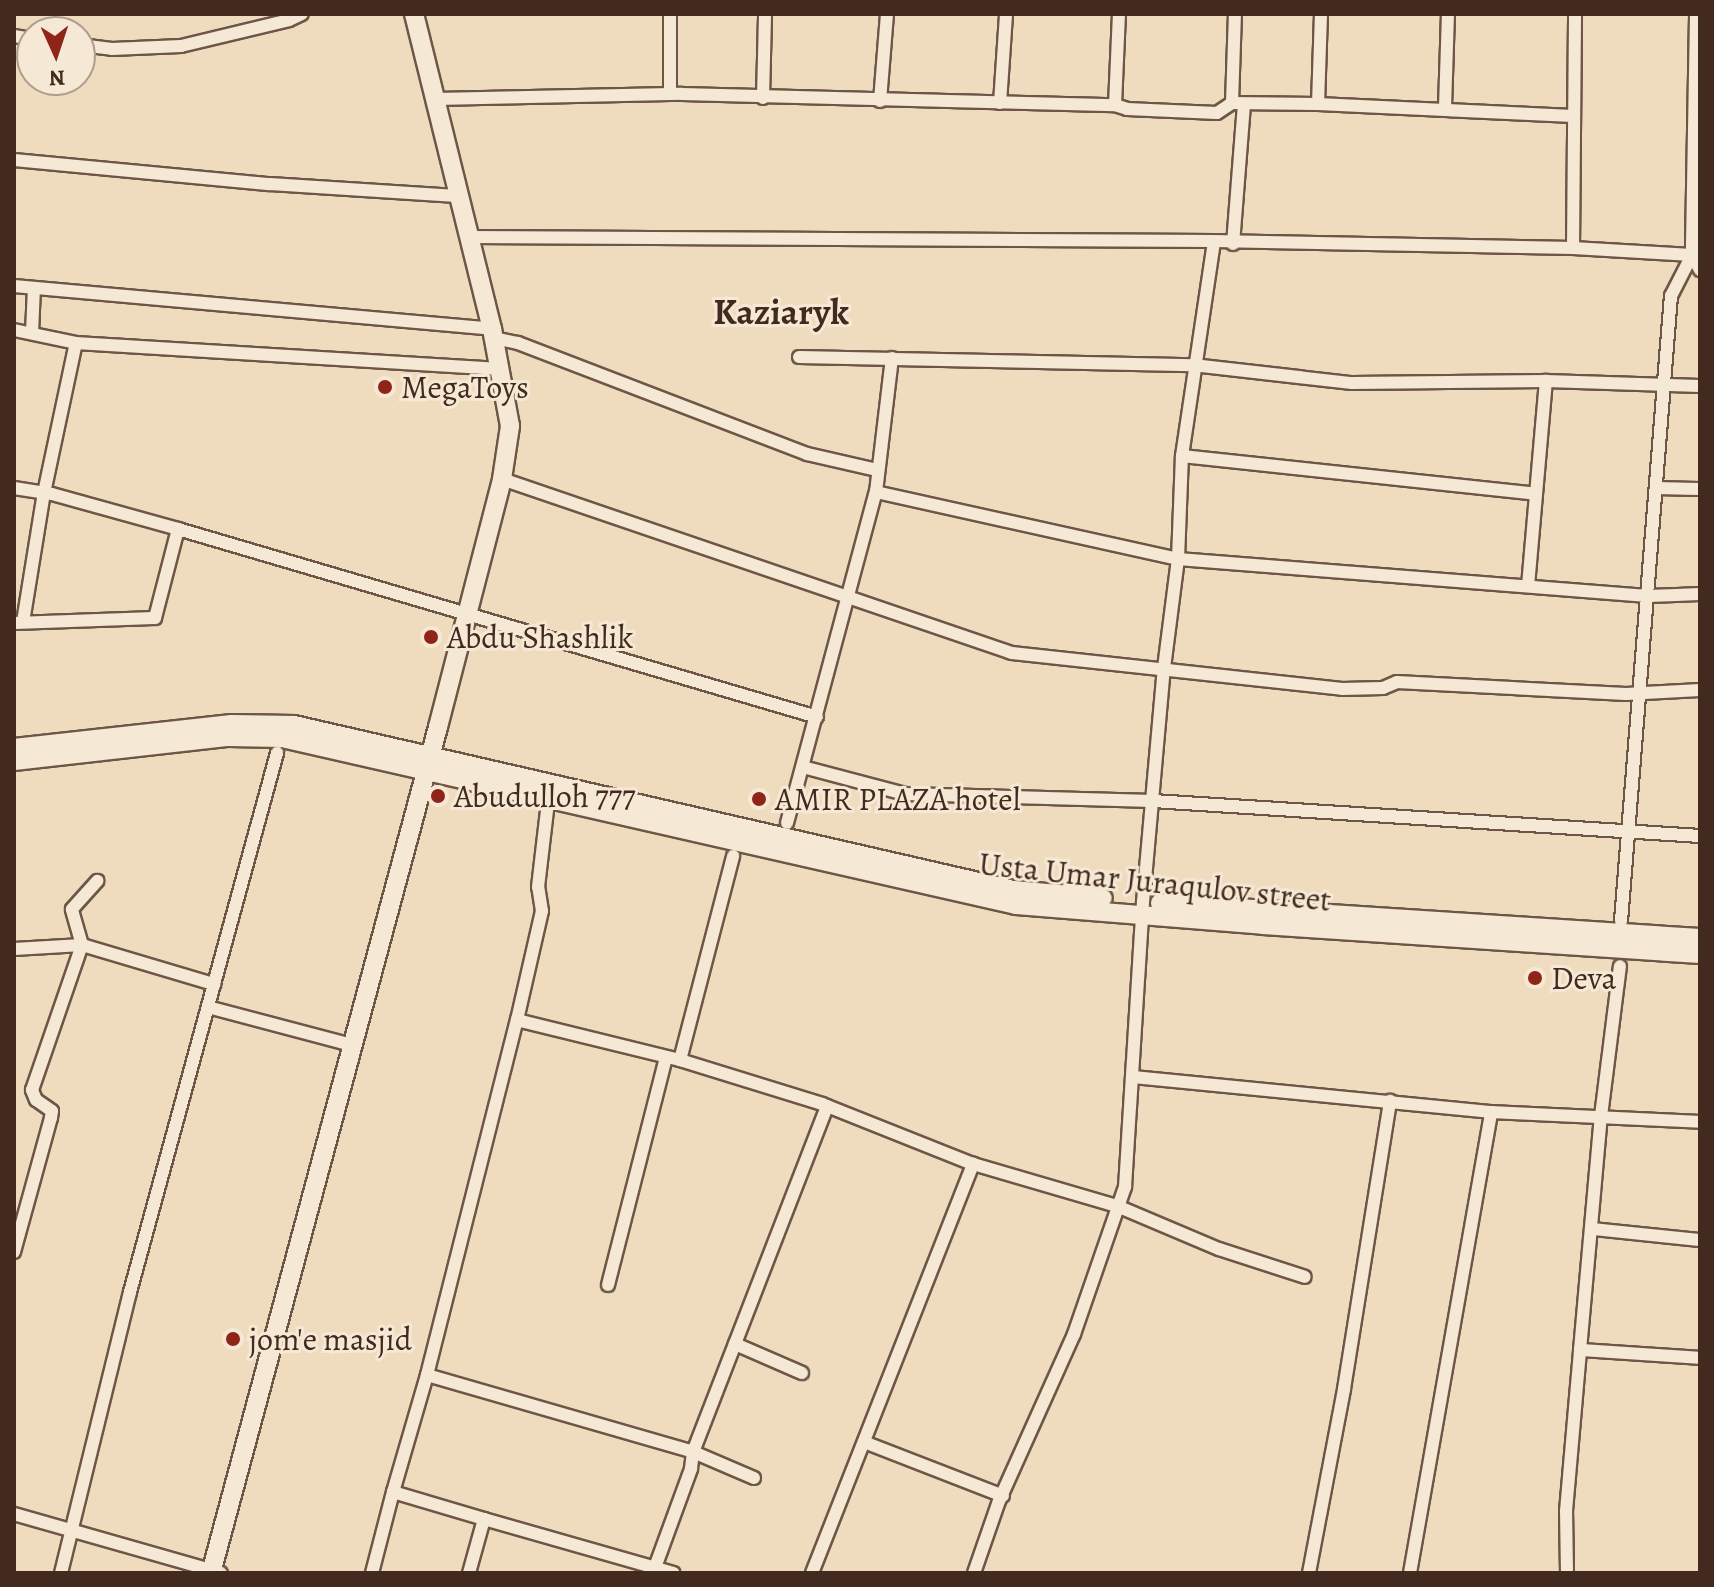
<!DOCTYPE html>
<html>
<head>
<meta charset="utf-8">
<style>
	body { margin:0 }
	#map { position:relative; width:1714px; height:1587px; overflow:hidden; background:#efdcbe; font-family:Alegreya,serif }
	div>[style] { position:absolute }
	.roads { filter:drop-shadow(2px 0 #6e5646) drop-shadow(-2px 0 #6e5646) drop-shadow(0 2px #6e5646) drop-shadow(0 -2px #6e5646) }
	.minor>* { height:12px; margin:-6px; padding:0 6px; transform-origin:6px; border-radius:6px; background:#f5e8d5 }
	.secondary>* { height:18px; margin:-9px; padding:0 9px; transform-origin:9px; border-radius:9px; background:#f5e8d5 }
	.dots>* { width:22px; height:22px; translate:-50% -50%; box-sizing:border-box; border:4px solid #f5e8d5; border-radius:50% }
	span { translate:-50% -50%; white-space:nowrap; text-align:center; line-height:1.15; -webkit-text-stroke:6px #f5e8d5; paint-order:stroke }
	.poi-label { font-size:32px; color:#432a1e }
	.left { translate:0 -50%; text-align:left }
	.street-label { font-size:32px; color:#432a1e }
	.quarter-label { font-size:36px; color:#432a1e; font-weight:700 }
	.frame { position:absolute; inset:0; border:16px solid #432a1e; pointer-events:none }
	.north { position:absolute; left:16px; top:16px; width:80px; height:80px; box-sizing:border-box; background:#f5e8d5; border:2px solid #ae9c8c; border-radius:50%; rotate:177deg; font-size:22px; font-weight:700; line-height:32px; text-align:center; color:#432a1e }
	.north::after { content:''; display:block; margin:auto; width:28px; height:36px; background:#8f2418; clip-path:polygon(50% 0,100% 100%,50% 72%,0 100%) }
</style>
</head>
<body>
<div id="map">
	<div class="roads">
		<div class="minor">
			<i style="left:14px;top:36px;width:18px;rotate:9deg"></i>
			<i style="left:80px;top:45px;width:32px;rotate:7deg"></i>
			<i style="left:112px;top:49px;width:69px;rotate:-2.5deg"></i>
			<i style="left:181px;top:46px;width:111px;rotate:-13.5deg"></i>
			<i style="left:289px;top:20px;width:14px;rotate:-25deg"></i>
			<i style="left:670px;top:94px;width:80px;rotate:-90deg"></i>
			<i style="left:763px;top:98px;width:84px;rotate:-88.6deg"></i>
			<i style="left:435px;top:99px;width:247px;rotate:-1.2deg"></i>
			<i style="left:682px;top:94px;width:433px;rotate:1.5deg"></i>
			<i style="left:1115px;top:105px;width:13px;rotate:18deg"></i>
			<i style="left:1127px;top:109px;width:90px;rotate:2.5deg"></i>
			<i style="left:1217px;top:113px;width:18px;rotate:-34deg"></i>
			<i style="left:1232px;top:103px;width:86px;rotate:0.7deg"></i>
			<i style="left:1318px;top:104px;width:255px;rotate:2.7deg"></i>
			<i style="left:880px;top:101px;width:87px;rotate:-85.4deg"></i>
			<i style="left:1000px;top:103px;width:89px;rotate:-86.1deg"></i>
			<i style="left:1232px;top:103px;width:89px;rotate:-88.1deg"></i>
			<i style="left:1318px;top:104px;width:90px;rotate:-88.1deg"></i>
			<i style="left:1115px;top:105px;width:91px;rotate:-87.5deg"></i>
			<i style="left:1445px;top:108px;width:94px;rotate:-88.2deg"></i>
			<i style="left:14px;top:160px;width:257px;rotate:5.4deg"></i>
			<i style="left:270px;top:184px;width:187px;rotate:3.7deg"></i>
			<i style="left:469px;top:237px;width:745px;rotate:0.31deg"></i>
			<i style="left:1214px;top:241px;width:359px;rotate:1.1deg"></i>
			<i style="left:1573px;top:248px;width:119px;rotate:3.4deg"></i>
			<i style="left:1692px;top:255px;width:17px;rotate:62deg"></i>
			<i style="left:1233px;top:244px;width:140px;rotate:-85.5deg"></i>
			<i style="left:1573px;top:248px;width:234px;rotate:-89.5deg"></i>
			<i style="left:14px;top:286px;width:480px;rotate:5.1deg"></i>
			<i style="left:14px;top:330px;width:63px;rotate:11.8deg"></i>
			<i style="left:76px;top:343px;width:425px;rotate:3.5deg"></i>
			<i style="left:32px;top:333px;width:45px;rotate:-87.5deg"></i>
			<i style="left:494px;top:338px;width:25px;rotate:12deg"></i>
			<i style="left:518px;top:343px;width:310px;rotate:21deg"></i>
			<i style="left:807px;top:454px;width:72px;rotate:12.9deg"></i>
			<i style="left:799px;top:357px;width:394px;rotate:1.2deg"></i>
			<i style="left:1193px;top:365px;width:160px;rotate:6.5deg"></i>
			<i style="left:1352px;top:383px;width:194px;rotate:-0.6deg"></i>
			<i style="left:1546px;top:381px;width:154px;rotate:1.9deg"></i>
			<i style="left:1182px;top:456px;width:356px;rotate:6.1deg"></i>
			<i style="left:502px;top:479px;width:539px;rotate:18.84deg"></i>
			<i style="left:1012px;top:653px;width:332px;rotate:6.2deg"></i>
			<i style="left:1342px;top:689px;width:41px;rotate:-1.4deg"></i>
			<i style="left:1383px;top:688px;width:15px;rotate:-23deg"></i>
			<i style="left:1397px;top:682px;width:229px;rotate:3deg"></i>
			<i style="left:1626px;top:694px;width:74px;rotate:-3.1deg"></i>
			<i style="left:14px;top:488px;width:38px;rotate:9deg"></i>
			<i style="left:52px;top:494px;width:131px;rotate:15.5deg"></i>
			<i style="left:178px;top:529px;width:666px;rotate:16.39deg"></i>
			<i style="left:1656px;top:488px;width:44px;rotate:1.3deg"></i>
			<i style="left:876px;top:492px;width:309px;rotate:12.5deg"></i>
			<i style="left:1178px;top:559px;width:471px;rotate:4.5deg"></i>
			<i style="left:1648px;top:596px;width:52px;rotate:-2.2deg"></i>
			<i style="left:1528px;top:586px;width:206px;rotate:-85deg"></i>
			<i style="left:23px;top:622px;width:131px;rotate:-80.8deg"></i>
			<i style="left:44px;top:493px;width:153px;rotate:-78deg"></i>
			<i style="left:14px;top:623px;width:141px;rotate:-2deg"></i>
			<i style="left:155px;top:618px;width:92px;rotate:-75.5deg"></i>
			<i style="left:803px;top:767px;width:106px;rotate:14.8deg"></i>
			<i style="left:905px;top:794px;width:248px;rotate:1.6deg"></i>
			<i style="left:1153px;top:801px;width:548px;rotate:3.66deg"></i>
			<i style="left:787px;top:823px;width:343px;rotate:-75deg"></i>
			<i style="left:876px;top:492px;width:135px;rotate:-83.2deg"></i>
			<i style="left:1621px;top:921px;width:627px;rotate:-85.43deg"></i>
			<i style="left:1671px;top:296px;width:46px;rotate:-62.9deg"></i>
			<i style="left:1692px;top:255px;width:10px;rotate:-90deg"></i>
			<i style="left:1692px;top:245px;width:231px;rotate:-89deg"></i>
			<i style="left:14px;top:949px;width:68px;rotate:-3.4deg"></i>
			<i style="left:82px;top:945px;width:37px;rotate:-106deg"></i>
			<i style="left:72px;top:909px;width:38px;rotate:-48deg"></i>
			<i style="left:208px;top:1007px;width:149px;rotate:14.8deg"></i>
			<i style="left:517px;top:1020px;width:112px;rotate:-77.1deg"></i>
			<i style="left:542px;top:911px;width:24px;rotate:-99deg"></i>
			<i style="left:538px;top:887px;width:78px;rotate:-83.3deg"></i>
			<i style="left:680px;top:1060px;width:211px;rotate:-75.4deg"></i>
			<i style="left:1134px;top:1077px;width:359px;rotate:5.6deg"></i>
			<i style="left:1491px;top:1112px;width:209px;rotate:2.7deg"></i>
			<i style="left:1593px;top:1229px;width:108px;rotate:5.9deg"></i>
			<i style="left:14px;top:1252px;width:139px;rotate:-74.6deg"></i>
			<i style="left:51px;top:1118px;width:7px;rotate:-82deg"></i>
			<i style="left:52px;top:1111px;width:19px;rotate:-145deg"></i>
			<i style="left:36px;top:1100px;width:11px;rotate:-112deg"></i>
			<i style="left:32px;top:1090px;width:153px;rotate:-71deg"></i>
			<i style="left:82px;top:945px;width:138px;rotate:16.5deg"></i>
			<i style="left:608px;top:1285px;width:235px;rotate:-75.7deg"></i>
			<i style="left:735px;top:1344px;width:73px;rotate:23.4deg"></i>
			<i style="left:1580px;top:1350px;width:120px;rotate:3.8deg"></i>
			<i style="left:427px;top:1375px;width:277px;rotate:16.1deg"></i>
			<i style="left:693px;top:1452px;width:17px;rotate:97deg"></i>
			<i style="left:691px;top:1469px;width:111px;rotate:110.1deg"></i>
			<i style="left:864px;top:1442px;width:149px;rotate:21.2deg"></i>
			<i style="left:754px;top:1478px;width:66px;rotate:-156.9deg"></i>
			<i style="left:693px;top:1452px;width:371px;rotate:-68.8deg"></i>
			<i style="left:393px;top:1492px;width:122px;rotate:-73.8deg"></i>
			<i style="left:427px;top:1375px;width:366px;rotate:-75.8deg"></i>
			<i style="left:517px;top:1020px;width:168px;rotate:13.8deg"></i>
			<i style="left:680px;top:1060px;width:149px;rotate:17.2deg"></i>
			<i style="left:822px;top:1104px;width:162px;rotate:21.7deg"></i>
			<i style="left:973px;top:1164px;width:150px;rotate:16.3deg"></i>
			<i style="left:1117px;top:1206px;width:111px;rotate:22.9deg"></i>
			<i style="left:1219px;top:1249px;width:90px;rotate:18deg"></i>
			<i style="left:14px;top:1514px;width:215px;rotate:15.9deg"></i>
			<i style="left:61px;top:1573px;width:289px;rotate:-76.2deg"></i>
			<i style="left:130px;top:1292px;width:559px;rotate:-74.74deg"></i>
			<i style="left:372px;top:1573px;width:84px;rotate:-75.5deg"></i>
			<i style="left:393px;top:1492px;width:95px;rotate:16.5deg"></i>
			<i style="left:469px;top:1573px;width:56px;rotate:-74.5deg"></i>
			<i style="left:484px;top:1519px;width:197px;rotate:15.9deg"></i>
			<i style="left:812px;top:1573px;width:440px;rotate:-68.5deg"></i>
			<i style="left:974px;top:1573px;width:76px;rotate:-70.9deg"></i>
			<i style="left:999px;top:1501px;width:183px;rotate:-65.8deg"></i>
			<i style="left:1074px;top:1334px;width:156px;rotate:-70.9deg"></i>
			<i style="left:1125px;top:1187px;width:286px;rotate:-86.4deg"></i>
			<i style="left:1143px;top:902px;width:235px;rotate:-84.9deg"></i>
			<i style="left:1164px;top:668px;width:110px;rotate:-82.7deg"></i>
			<i style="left:1178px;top:559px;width:103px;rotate:-87.8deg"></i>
			<i style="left:1182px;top:456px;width:217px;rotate:-81.5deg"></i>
			<i style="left:1309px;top:1573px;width:187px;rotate:-79.2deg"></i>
			<i style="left:1344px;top:1389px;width:292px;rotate:-80.9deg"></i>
			<i style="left:1410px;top:1573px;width:468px;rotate:-80deg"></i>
			<i style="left:1567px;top:1573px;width:62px;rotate:-90.9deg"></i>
			<i style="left:1566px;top:1511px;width:162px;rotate:-85deg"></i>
			<i style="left:1580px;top:1350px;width:235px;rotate:-84.9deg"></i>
			<i style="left:1601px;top:1116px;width:151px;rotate:-82.8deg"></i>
		</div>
		<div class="secondary">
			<i style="left:14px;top:748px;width:219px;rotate:-6.3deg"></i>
			<i style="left:232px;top:724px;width:62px;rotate:0.9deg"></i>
			<i style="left:294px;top:725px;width:738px;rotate:12.92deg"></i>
			<i style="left:1013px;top:890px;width:90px;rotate:5.1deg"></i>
			<i style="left:14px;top:761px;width:216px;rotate:-6.4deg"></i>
			<i style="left:229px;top:737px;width:53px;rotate:1.1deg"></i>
			<i style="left:282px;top:738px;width:753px;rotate:12.82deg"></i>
			<i style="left:1016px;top:905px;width:248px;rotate:4.6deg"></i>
			<i style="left:1263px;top:925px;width:438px;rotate:3.8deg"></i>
			<i style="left:1160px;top:903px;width:541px;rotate:3.71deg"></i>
			<i style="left:211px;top:1573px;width:876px;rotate:-74.98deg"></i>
			<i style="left:438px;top:727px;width:256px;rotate:-75.5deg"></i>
			<i style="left:502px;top:479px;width:54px;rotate:-81.4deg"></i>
			<i style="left:510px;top:426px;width:99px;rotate:-100.5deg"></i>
			<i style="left:492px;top:329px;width:325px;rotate:-103.9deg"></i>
		</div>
	</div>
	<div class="dots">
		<i style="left:385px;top:387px;background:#8f2418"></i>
		<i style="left:431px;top:637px;background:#8f2418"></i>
		<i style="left:438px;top:796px;background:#8f2418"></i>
		<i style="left:759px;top:799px;background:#8f2418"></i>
		<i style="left:1535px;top:978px;background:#8f2418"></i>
		<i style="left:233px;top:1339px;background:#8f2418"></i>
	</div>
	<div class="poi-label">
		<span class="left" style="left:401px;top:387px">MegaToys</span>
		<span class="left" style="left:447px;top:637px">Abdu Shashlik</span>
		<span class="left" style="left:454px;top:796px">Abudulloh 777</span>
		<span class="left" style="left:775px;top:799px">AMIR PLAZA hotel</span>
		<span class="left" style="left:1551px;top:978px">Deva</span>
		<span class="left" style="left:249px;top:1339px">jom'e masjid</span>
	</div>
	<div class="street-label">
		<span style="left:1155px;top:882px;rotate:6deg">Usta Umar Juraqulov street</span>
	</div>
	<div class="quarter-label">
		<span style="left:781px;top:312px">Kaziaryk</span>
	</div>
	<div class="frame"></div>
	<div class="north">N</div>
</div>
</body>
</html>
